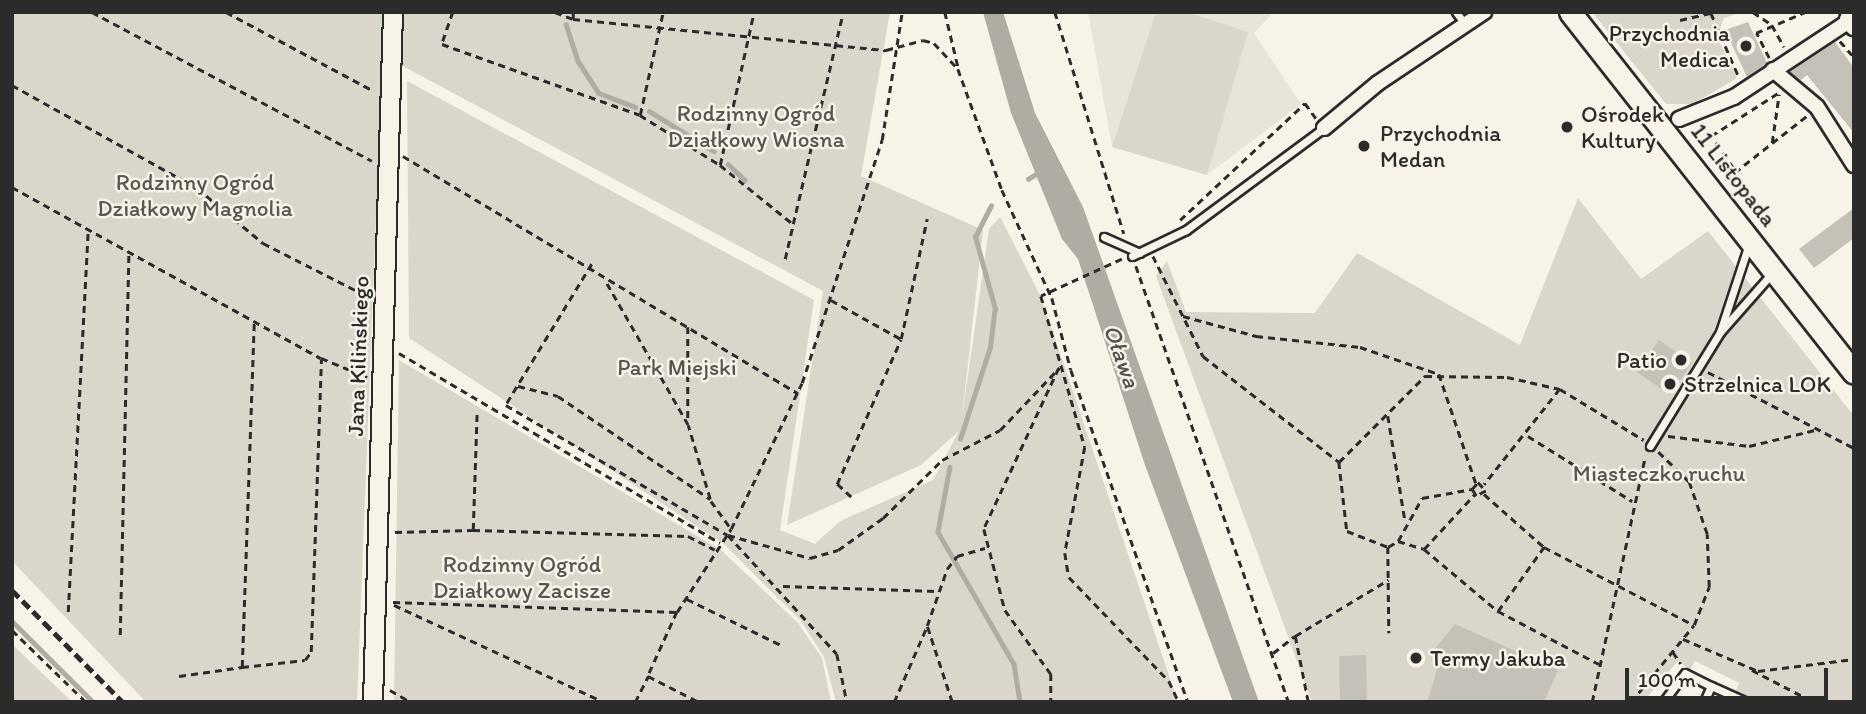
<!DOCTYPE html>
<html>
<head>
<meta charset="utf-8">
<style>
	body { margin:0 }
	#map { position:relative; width:1866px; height:714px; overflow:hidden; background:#f7f3e8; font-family:Itim,sans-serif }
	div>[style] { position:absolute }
	.built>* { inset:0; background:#e8e4da }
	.green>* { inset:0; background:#dad6cc }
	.water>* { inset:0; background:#afaca4 }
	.stream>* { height:4.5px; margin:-2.25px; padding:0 2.25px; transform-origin:2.25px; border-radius:2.25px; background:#afaca4 }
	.building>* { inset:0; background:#c4c1b9 }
	.path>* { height:2.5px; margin-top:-1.25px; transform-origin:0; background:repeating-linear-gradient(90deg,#2b2b2b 0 7px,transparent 0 12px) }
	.roads { filter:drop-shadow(2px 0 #2b2b2b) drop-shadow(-2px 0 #2b2b2b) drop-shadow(0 2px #2b2b2b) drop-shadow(0 -2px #2b2b2b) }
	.service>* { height:7px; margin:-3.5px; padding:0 3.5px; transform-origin:3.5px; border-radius:3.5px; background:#f7f3e8 }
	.minor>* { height:14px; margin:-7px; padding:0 7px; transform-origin:7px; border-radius:7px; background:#f7f3e8 }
	.tertiary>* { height:18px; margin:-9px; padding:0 9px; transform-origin:9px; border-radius:9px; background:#f7f3e8 }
	.primary>* { height:21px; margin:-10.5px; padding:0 10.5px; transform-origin:10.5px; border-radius:10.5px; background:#f7f3e8 }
	.rail>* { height:4.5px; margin-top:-2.25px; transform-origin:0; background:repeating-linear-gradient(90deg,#2b2b2b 0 10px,transparent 0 15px) }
	.dots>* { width:19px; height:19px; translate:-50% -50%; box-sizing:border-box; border:4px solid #f7f3e8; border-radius:50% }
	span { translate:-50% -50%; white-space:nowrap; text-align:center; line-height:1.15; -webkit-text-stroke:5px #f7f3e8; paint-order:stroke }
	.poi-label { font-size:23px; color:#2b2b2b }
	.right { translate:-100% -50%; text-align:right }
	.left { translate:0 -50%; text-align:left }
	.park-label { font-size:23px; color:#575653 }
	.street-label { font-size:23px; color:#2b2b2b }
	.water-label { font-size:24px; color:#53524f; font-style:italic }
	.frame { position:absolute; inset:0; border:14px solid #2b2b2b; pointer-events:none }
	.scale { position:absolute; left:1625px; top:668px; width:203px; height:32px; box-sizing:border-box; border:4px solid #2b2b2b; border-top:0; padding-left:9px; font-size:21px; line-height:24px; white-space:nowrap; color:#2b2b2b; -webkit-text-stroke:5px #f7f3e8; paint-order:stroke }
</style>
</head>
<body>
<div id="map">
	<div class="built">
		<i style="clip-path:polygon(1088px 12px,1274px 12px,1254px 33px,1301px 104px,1207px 175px,1112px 147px)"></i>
	</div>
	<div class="green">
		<i style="clip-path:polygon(12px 12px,384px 12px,357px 702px,146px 702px,12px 561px)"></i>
		<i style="clip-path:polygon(402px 12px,890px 12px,861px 176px,983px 230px,962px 417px,989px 229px,1000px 217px,1041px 297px,1178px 702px,836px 702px,824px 657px,801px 621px,724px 544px,409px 338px,407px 81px,814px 300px,780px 530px,815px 544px,840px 521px,933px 480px,959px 431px,921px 465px,787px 525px,823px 291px,399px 64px)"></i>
		<i style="clip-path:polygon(1156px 12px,1187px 12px,1248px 32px,1207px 175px,1112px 147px)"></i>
		<i style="clip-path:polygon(1592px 12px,1742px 12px,1724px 18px,1717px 37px,1737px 78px,1693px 104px,1666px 104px)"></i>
		<i style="clip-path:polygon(1578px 198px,1641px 279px,1708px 231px,1854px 416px,1854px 702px,1761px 702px,1735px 693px,1739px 683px,1695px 661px,1690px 670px,1678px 661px,1643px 702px,1312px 702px,1156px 276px,1167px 261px,1186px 312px,1315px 313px,1357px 253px,1520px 345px)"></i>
		<i style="clip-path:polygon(399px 360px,721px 550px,798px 623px,822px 658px,831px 702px,394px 702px)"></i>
		<i style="clip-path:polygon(12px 644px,72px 702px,12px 702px)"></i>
	</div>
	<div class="water">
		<i style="clip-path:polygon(983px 12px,1003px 12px,1035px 113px,1083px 207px,1259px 702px,1233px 702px,1145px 465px,1078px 259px,1062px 239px,1011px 113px)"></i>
	</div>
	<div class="stream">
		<i style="left:566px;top:24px;width:39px;rotate:72deg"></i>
		<i style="left:578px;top:61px;width:38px;rotate:57deg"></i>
		<i style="left:599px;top:93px;width:39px;rotate:21deg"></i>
		<i style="left:649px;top:111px;width:76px;rotate:31.6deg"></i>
		<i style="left:728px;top:164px;width:23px;rotate:43deg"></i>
		<i style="left:1028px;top:179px;width:13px;rotate:-32deg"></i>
		<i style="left:960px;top:439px;width:97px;rotate:-71.9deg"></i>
		<i style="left:990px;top:347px;width:38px;rotate:-83deg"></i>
		<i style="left:995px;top:309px;width:75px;rotate:-105.5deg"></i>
		<i style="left:975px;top:237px;width:35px;rotate:-63deg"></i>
		<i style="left:950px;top:467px;width:66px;rotate:100.5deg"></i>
		<i style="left:938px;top:532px;width:152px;rotate:60.1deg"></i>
		<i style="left:1014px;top:664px;width:38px;rotate:81deg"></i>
		<i style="left:12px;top:621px;width:115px;rotate:45deg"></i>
	</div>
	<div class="building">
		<i style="clip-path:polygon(1748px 22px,1767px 63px,1747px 77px,1725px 30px)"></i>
		<i style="clip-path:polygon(1835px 42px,1854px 68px,1854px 133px,1807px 75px,1800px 81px,1790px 72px)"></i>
		<i style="clip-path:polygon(1854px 208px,1854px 238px,1814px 268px,1799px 249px)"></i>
		<i style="clip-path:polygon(1659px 340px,1692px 363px,1670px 395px,1637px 372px)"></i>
		<i style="clip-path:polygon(1455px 624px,1558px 670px,1544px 702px,1427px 702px,1441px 656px,1432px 652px)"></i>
		<i style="clip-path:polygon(1366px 655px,1367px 702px,1340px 702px,1339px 656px)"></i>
	</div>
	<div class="path">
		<i style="left:92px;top:12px;width:317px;rotate:28deg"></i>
		<i style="left:226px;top:12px;width:168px;rotate:28.1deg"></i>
		<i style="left:453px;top:12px;width:34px;rotate:109deg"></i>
		<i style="left:442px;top:44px;width:210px;rotate:19.7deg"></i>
		<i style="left:640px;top:115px;width:94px;rotate:32deg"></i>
		<i style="left:720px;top:165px;width:157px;rotate:-77.5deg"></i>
		<i style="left:555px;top:12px;width:19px;rotate:21deg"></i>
		<i style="left:573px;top:19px;width:7px;rotate:-90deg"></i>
		<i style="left:945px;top:12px;width:56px;rotate:76.5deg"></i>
		<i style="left:1055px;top:12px;width:232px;rotate:72.7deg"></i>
		<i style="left:1753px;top:12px;width:23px;rotate:34deg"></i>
		<i style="left:1772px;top:25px;width:25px;rotate:61deg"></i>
		<i style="left:573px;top:19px;width:315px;rotate:5.7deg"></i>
		<i style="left:886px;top:50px;width:38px;rotate:-15deg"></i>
		<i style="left:923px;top:40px;width:11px;rotate:15deg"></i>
		<i style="left:934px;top:43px;width:35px;rotate:47deg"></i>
		<i style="left:958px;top:69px;width:129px;rotate:70deg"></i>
		<i style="left:1002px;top:190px;width:119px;rotate:65.2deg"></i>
		<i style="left:1052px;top:298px;width:74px;rotate:75.2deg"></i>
		<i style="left:1071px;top:370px;width:352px;rotate:70.6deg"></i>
		<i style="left:1680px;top:20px;width:32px;rotate:-13deg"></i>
		<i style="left:1711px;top:13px;width:70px;rotate:66.4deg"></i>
		<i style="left:1840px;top:41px;width:21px;rotate:49deg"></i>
		<i style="left:1769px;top:58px;width:28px;rotate:-117deg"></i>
		<i style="left:1756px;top:33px;width:53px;rotate:-23.2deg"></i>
		<i style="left:12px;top:85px;width:212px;rotate:29.1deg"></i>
		<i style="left:197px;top:188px;width:86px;rotate:39.8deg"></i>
		<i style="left:263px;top:243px;width:119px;rotate:27deg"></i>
		<i style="left:640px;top:115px;width:106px;rotate:-77.4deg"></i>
		<i style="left:1702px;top:123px;width:59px;rotate:54.7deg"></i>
		<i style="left:1711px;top:136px;width:80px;rotate:-32.7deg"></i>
		<i style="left:1772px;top:143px;width:49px;rotate:-81.9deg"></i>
		<i style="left:403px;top:156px;width:461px;rotate:31deg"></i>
		<i style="left:720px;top:165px;width:94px;rotate:38.9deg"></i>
		<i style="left:793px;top:224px;width:218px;rotate:-76.7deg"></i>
		<i style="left:1725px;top:180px;width:105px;rotate:-38.1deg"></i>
		<i style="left:12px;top:187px;width:353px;rotate:29deg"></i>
		<i style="left:321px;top:358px;width:50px;rotate:22.4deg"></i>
		<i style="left:1180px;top:220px;width:171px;rotate:-43.1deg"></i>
		<i style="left:1305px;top:103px;width:19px;rotate:54deg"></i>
		<i style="left:1153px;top:256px;width:112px;rotate:63.4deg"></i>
		<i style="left:1203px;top:356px;width:172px;rotate:37.9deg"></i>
		<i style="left:1339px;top:462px;width:69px;rotate:83.4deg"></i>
		<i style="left:1347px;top:531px;width:44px;rotate:21.3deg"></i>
		<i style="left:1388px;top:547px;width:12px;rotate:-31deg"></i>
		<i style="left:1398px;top:541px;width:49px;rotate:-60.8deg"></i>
		<i style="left:1422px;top:498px;width:51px;rotate:-10.2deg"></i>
		<i style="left:1472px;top:489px;width:9px;rotate:-49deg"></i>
		<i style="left:1478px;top:482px;width:12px;rotate:48deg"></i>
		<i style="left:1486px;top:491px;width:11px;rotate:153deg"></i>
		<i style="left:1476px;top:496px;width:8px;rotate:-120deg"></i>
		<i style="left:785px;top:259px;width:36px;rotate:-77deg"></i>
		<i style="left:1122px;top:259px;width:89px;rotate:155.4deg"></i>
		<i style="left:1041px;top:296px;width:157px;rotate:73.8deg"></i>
		<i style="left:1085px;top:447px;width:108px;rotate:100.7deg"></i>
		<i style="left:1065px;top:553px;width:24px;rotate:81deg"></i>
		<i style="left:1069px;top:577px;width:144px;rotate:46.1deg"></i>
		<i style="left:1169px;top:681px;width:23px;rotate:65deg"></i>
		<i style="left:592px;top:264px;width:165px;rotate:121.4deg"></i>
		<i style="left:506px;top:405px;width:257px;rotate:30.4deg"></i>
		<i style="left:728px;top:535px;width:161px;rotate:47.5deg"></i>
		<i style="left:837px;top:654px;width:49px;rotate:78.2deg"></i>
		<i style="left:1136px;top:266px;width:462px;rotate:70.7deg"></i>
		<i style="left:831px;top:300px;width:80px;rotate:29.1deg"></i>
		<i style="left:1183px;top:316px;width:76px;rotate:15.3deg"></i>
		<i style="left:1256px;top:336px;width:105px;rotate:6deg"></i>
		<i style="left:1360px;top:347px;width:83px;rotate:18.9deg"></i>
		<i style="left:1439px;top:374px;width:115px;rotate:71.3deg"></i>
		<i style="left:688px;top:327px;width:95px;rotate:90deg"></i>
		<i style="left:399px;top:353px;width:373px;rotate:30.6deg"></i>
		<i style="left:1708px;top:372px;width:165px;rotate:27.5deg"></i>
		<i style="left:518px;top:386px;width:41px;rotate:14deg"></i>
		<i style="left:558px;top:396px;width:184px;rotate:34.1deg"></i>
		<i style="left:710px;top:499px;width:77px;rotate:-106.6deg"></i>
		<i style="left:688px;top:425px;width:168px;rotate:-119.9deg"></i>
		<i style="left:1560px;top:389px;width:98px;rotate:31.3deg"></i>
		<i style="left:1388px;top:416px;width:105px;rotate:80.7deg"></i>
		<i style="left:1528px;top:436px;width:123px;rotate:32deg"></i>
		<i style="left:1668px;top:436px;width:82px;rotate:7deg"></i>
		<i style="left:1749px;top:446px;width:72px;rotate:-13.7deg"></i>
		<i style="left:1339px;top:462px;width:122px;rotate:-45deg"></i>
		<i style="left:1425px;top:376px;width:82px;rotate:0.7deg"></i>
		<i style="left:1507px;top:377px;width:54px;rotate:12.8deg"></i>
		<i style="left:1560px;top:389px;width:122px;rotate:128.4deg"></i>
		<i style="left:1484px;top:494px;width:80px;rotate:41.5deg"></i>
		<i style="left:1544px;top:547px;width:169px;rotate:27.5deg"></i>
		<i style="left:1694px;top:625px;width:41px;rotate:-68.5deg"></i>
		<i style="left:1709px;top:587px;width:53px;rotate:-92.2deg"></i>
		<i style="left:1707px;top:534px;width:55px;rotate:-109.1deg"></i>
		<i style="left:1689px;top:482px;width:43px;rotate:-135.9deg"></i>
		<i style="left:851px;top:497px;width:19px;rotate:-137deg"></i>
		<i style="left:837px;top:484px;width:158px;rotate:-66.2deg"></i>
		<i style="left:901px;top:339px;width:123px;rotate:-77.8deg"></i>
		<i style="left:711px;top:501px;width:34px;rotate:54deg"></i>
		<i style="left:473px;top:530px;width:215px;rotate:1.6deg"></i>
		<i style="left:688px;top:536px;width:30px;rotate:27deg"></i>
		<i style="left:395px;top:532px;width:78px;rotate:-1.5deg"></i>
		<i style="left:473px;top:530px;width:119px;rotate:-88.1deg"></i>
		<i style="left:728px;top:535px;width:85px;rotate:15.7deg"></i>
		<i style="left:810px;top:558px;width:29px;rotate:-16deg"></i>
		<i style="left:838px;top:550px;width:55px;rotate:-35.4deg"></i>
		<i style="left:883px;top:518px;width:83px;rotate:-44.5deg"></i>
		<i style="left:942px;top:460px;width:65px;rotate:-27.3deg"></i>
		<i style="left:1000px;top:430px;width:86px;rotate:-46.4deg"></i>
		<i style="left:1059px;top:368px;width:178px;rotate:115deg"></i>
		<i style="left:984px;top:529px;width:84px;rotate:75.5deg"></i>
		<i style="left:1005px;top:610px;width:79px;rotate:54.3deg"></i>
		<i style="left:1051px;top:674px;width:28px;rotate:90deg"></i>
		<i style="left:1398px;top:541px;width:27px;rotate:17deg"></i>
		<i style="left:1424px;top:549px;width:97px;rotate:40deg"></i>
		<i style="left:1498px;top:611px;width:114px;rotate:27.7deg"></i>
		<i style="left:1388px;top:547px;width:86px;rotate:89.3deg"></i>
		<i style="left:1424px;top:549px;width:74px;rotate:-47.2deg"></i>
		<i style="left:783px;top:586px;width:154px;rotate:1.9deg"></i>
		<i style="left:687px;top:599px;width:105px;rotate:26.1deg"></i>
		<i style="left:393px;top:602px;width:284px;rotate:2deg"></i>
		<i style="left:677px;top:612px;width:99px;rotate:-57deg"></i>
		<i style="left:731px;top:529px;width:162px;rotate:-64.1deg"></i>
		<i style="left:802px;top:383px;width:256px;rotate:-71.8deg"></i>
		<i style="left:882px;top:140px;width:130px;rotate:-81.1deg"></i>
		<i style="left:394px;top:605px;width:231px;rotate:24.8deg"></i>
		<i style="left:1498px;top:611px;width:79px;rotate:-54.3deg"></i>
		<i style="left:68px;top:612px;width:382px;rotate:-87deg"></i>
		<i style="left:677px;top:612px;width:70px;rotate:114.4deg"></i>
		<i style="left:648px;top:676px;width:57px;rotate:27deg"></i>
		<i style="left:12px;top:630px;width:103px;rotate:44.2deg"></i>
		<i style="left:120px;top:635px;width:382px;rotate:-88.7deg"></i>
		<i style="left:1683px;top:639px;width:82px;rotate:23.1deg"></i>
		<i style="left:1758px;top:671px;width:97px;rotate:-7.1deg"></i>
		<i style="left:1673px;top:652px;width:14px;rotate:56deg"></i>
		<i style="left:1273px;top:653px;width:28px;rotate:-38deg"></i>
		<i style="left:242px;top:667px;width:63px;rotate:-6.3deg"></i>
		<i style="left:305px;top:660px;width:10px;rotate:-53deg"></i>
		<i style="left:311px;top:652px;width:293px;rotate:-88deg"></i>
		<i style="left:1752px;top:670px;width:70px;rotate:27.3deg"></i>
		<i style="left:179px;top:676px;width:64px;rotate:-8.1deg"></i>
		<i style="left:242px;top:667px;width:346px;rotate:-88deg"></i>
		<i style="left:390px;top:690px;width:24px;rotate:30deg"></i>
		<i style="left:635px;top:702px;width:29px;rotate:-63deg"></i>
		<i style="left:894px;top:702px;width:83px;rotate:-66.5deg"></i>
		<i style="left:952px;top:702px;width:80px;rotate:-108.2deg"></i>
		<i style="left:927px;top:626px;width:60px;rotate:-70.7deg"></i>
		<i style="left:947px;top:569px;width:16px;rotate:-52deg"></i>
		<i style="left:957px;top:556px;width:29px;rotate:-16deg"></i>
		<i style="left:1308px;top:702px;width:67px;rotate:-101.1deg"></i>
		<i style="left:1295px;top:636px;width:109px;rotate:-31.1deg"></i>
		<i style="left:1555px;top:702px;width:5px"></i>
		<i style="left:1592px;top:702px;width:252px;rotate:-77.8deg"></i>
		<i style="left:1631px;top:702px;width:99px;rotate:-50.7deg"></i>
	</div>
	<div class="roads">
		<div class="service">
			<i style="left:1456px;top:12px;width:15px;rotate:53deg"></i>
			<i style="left:1104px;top:237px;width:39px;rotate:24deg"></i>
			<i style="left:1132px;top:256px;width:60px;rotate:-25.7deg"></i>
			<i style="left:1186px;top:230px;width:172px;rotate:-36.5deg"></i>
			<i style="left:1721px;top:331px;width:79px;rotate:-48.6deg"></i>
			<i style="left:1650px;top:446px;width:134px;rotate:-58.4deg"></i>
			<i style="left:1720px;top:332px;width:89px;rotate:-71.8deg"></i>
			<i style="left:1711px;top:686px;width:39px;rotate:24deg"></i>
			<i style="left:1663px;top:702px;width:36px;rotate:-53deg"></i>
			<i style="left:1685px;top:673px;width:29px;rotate:27deg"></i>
			<i style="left:1711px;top:686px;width:17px;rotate:114deg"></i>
		</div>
		<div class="minor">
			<i style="left:1773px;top:70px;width:57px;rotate:40.1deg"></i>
			<i style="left:1817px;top:107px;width:69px;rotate:57.5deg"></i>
			<i style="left:1679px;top:119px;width:59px;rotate:-21.8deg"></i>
			<i style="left:1734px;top:97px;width:144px;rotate:-33.4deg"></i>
			<i style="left:1324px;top:128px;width:70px;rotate:-39.8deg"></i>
			<i style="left:1378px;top:83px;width:128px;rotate:-33.8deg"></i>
		</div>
		<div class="tertiary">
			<i style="left:1849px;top:19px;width:9px;rotate:54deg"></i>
			<i style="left:373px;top:702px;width:690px;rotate:-88.34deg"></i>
		</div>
		<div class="primary">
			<i style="left:1570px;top:12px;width:459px;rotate:51.8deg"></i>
		</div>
	</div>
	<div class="rail">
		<i style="left:12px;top:590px;width:158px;rotate:45.3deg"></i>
	</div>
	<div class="dots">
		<i style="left:1746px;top:46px;background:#2b2b2b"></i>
		<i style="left:1567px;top:127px;background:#2b2b2b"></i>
		<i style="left:1364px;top:146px;background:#2b2b2b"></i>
		<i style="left:1681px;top:360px;background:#2b2b2b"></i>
		<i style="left:1670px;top:384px;background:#2b2b2b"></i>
		<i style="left:1416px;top:658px;background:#2b2b2b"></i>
	</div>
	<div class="poi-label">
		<span class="right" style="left:1730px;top:46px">Przychodnia<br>Medica</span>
		<span class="left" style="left:1581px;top:127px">Ośrodek<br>Kultury</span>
		<span class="left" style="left:1380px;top:146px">Przychodnia<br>Medan</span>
		<span class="right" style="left:1667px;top:360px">Patio</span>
		<span class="left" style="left:1684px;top:384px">Strzelnica LOK</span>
		<span class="left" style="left:1430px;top:658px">Termy Jakuba</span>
	</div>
	<div class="park-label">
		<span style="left:756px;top:126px">Rodzinny Ogród<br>Działkowy Wiosna</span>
		<span style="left:195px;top:195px">Rodzinny Ogród<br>Działkowy Magnolia</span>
		<span style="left:677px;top:367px">Park Miejski</span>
		<span style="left:1659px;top:473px">Miasteczko ruchu</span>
		<span style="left:522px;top:577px">Rodzinny Ogród<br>Działkowy Zacisze</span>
	</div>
	<div class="street-label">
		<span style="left:1734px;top:175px;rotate:52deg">11 Listopada</span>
		<span style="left:358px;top:356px;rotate:-88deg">Jana Kilińskiego</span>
	</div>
	<div class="water-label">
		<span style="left:1122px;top:356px;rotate:70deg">Oława</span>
	</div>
	<div class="frame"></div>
	<div class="scale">100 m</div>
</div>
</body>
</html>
